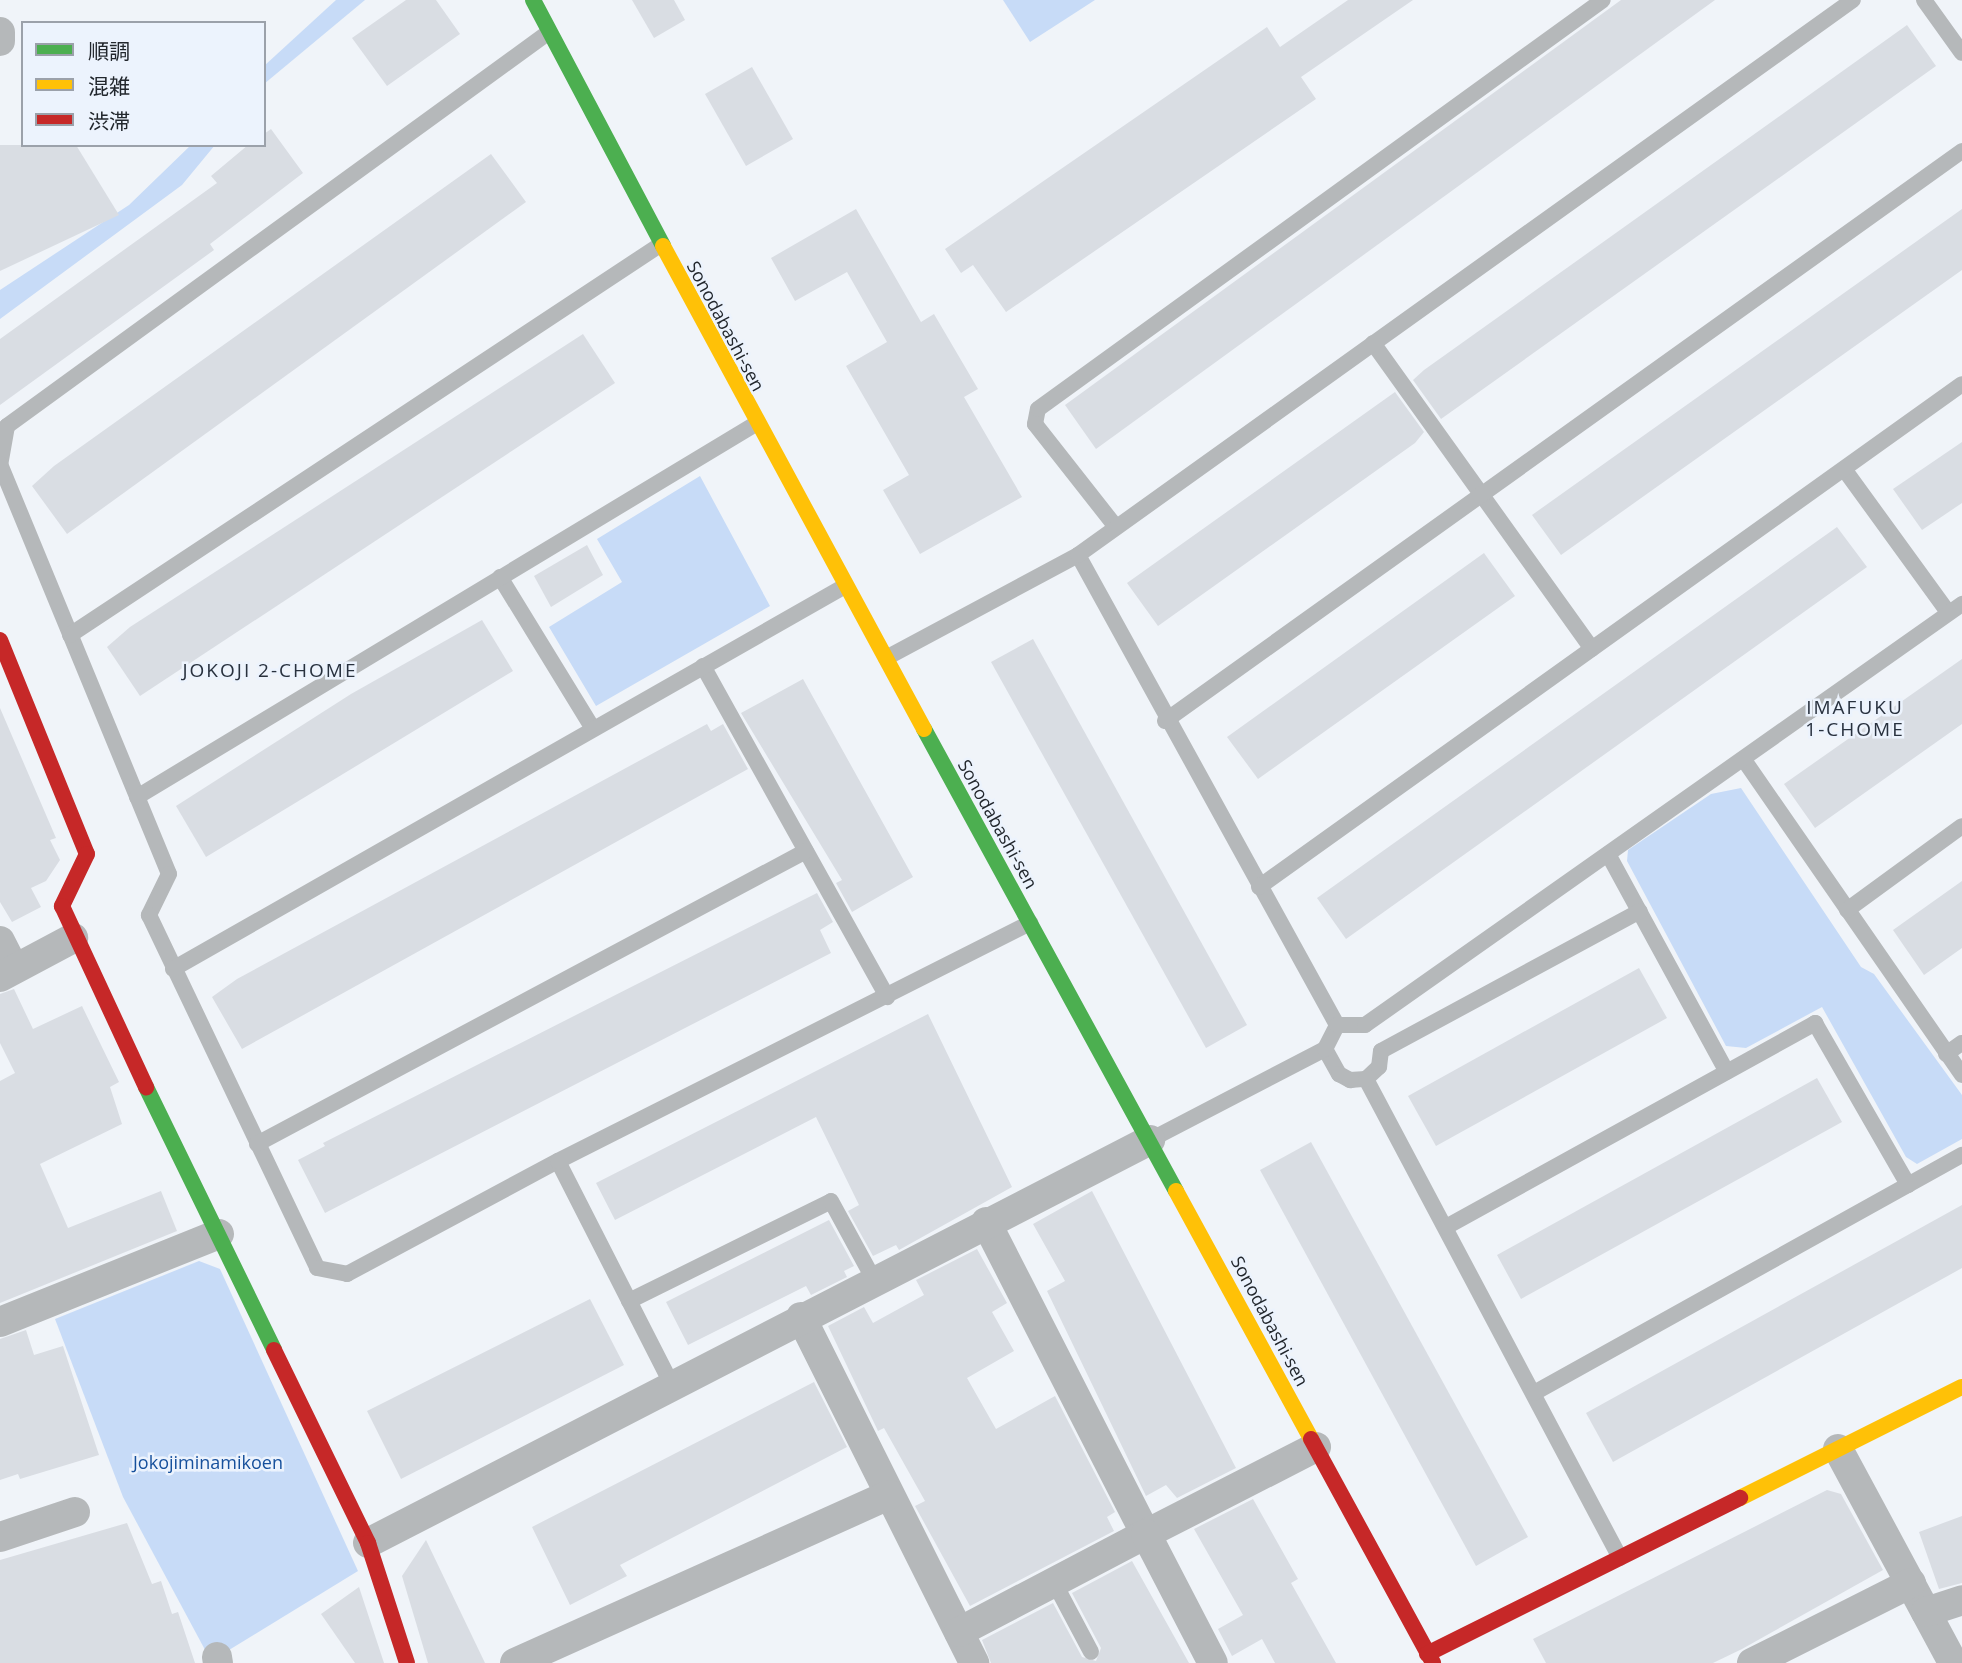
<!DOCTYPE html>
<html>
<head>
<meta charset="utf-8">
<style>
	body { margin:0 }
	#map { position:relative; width:1962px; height:1663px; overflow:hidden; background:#f0f4f9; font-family:"Open Sans","Noto Sans JP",sans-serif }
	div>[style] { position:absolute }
	.green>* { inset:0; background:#c7dbf7 }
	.building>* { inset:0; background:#d9dde3 }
	.lane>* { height:16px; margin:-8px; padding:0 8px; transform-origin:8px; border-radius:8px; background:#b5b8ba }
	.street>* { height:30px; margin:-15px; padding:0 15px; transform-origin:15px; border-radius:15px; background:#b5b8ba }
	.fast>* { height:16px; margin:-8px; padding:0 8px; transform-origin:8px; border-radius:8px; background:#4caf50 }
	.slow>* { height:16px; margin:-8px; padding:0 8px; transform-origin:8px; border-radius:8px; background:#ffc107 }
	.jam>* { height:16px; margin:-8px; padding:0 8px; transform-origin:8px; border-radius:8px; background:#c62828 }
	span { translate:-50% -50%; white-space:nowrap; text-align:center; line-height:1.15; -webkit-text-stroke:5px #ecf3fd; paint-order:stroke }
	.street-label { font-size:18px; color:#22272d }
	.park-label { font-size:18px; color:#16509c }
	.neighbourhood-label { font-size:19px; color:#28313e; letter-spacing:2px }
	.legend { position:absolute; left:21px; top:21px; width:245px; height:126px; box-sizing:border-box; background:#ecf3fd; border:2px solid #9ba1aa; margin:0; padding:9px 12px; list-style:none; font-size:21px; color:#22272d }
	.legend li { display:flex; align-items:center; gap:14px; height:35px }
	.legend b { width:35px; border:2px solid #9ba1aa }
</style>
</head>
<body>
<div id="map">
	<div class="green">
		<i style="clip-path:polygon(336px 0,365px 0,264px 84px,264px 66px)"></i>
		<i style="clip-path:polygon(1003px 0,1095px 0,1030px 42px)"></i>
		<i style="clip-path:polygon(191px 145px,215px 145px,182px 185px,0 319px,0 290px,129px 205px)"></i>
		<i style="clip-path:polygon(700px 476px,770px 606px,596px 706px,549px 627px,622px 582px,597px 539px)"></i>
		<i style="clip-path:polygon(1741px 788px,1861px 967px,1874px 974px,1962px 1095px,1962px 1139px,1917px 1164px,1906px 1157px,1822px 1007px,1746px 1048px,1726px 1046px,1627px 861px,1628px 850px,1711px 794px)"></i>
		<i style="clip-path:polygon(199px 1261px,220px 1269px,358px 1571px,211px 1661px,123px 1497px,55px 1319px)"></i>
	</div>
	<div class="building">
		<i style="clip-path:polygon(406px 0,436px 0,460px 34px,387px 86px,352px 38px)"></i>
		<i style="clip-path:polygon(632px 0,674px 0,685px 20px,654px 38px)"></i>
		<i style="clip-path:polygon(1348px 0,1413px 0,1301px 77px,1316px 99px,1006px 312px,973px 265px,961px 273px,945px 249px,1267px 27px,1280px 47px)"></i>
		<i style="clip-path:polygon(1621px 0,1715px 0,1096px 449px,1065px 405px)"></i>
		<i style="clip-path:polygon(1907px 25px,1936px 66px,1441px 419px,1413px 380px,1424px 370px)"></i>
		<i style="clip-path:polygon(752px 67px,793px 139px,746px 166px,705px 94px)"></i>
		<i style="clip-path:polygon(271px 129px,303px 173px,210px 244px,214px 250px,0 405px,0 339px,217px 183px,211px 176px,248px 145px,264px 145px,264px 134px)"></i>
		<i style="clip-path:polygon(0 145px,76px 145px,119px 215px,0 271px)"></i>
		<i style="clip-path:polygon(491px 154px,526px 202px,67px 534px,32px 486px,54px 466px)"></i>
		<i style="clip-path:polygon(856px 209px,921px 322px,934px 314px,978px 389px,964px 397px,1022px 497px,920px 554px,883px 490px,909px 475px,846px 366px,887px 342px,847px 272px,795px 301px,771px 258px)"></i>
		<i style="clip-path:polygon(1962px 209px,1962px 270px,1561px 555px,1532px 515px)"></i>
		<i style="clip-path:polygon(583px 334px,615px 383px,140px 696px,107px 647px,130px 627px)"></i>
		<i style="clip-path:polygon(1395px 392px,1424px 432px,1415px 443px,1158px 626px,1127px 583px)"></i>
		<i style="clip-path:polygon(1962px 442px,1962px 503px,1922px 530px,1893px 489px)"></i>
		<i style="clip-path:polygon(1837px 527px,1867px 567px,1346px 939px,1317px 898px)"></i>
		<i style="clip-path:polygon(587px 545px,603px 575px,551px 607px,534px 576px)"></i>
		<i style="clip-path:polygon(1484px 553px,1515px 596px,1258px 779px,1227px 737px)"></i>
		<i style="clip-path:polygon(482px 620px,513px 671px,206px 857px,176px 806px,351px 694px)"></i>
		<i style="clip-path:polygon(1033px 639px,1247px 1025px,1206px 1048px,991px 662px)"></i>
		<i style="clip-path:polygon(1962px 659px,1962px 724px,1815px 828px,1784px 784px)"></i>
		<i style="clip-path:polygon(803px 679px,913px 877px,852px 912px,836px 883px,842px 880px,741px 713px)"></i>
		<i style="clip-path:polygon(0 708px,56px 838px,50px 840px,60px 860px,46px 881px,31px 888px,41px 907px,12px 922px,0 902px)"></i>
		<i style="clip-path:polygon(707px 724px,711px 731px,723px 724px,748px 769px,242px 1049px,212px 997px,237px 979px)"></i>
		<i style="clip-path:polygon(1962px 881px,1962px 948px,1924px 975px,1893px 930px)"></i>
		<i style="clip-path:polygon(817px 893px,833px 922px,820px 930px,831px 953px,325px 1213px,298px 1160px,325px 1146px,323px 1143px)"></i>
		<i style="clip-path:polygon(1639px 968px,1667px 1018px,1436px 1146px,1408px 1096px)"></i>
		<i style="clip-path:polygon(14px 989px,33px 1029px,82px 1006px,119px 1082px,110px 1087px,122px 1124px,40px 1164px,68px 1228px,161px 1191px,177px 1231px,0 1303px,0 1081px,15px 1073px,0 1043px,0 994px)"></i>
		<i style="clip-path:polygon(928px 1014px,1012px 1187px,899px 1250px,896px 1245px,873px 1256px,848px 1211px,859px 1205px,816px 1117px,615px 1220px,596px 1183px)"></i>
		<i style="clip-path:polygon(1817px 1078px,1842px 1122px,1521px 1299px,1497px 1255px)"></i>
		<i style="clip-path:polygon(1311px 1142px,1528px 1537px,1476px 1566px,1260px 1170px)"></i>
		<i style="clip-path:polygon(1092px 1191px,1236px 1468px,1177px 1498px,1166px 1485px,1146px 1496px,1047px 1291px,1065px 1281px,1033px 1224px)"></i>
		<i style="clip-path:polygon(1962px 1205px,1962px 1268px,1613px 1462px,1586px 1413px)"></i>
		<i style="clip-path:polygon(829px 1220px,854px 1266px,844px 1271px,847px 1277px,811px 1295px,806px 1286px,688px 1345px,666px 1302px)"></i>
		<i style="clip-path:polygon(977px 1249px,1007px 1303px,992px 1312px,1014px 1351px,967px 1378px,996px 1429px,1055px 1396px,1115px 1512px,1107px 1517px,1114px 1531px,970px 1606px,915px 1506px,925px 1501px,884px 1428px,878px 1431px,828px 1326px,864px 1307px,873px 1323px,924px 1295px,916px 1280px)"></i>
		<i style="clip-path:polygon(590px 1299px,624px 1365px,401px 1479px,367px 1411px)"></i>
		<i style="clip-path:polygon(26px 1330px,34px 1355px,63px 1346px,99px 1455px,20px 1479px,18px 1474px,0 1480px,0 1339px)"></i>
		<i style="clip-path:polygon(814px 1382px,847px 1447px,620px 1565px,627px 1576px,570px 1605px,532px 1527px)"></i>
		<i style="clip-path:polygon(1827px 1490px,1841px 1494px,1883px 1570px,1742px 1649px,1713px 1663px,1546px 1663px,1533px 1639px)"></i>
		<i style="clip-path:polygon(1253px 1499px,1298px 1579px,1291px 1583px,1336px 1663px,1275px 1663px,1262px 1639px,1232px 1656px,1218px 1629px,1243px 1615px,1194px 1529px)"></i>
		<i style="clip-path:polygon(1962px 1516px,1962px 1583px,1939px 1589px,1919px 1532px)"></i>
		<i style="clip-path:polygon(127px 1523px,152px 1584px,161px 1581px,172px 1614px,178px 1612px,195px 1663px,0 1663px,0 1560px)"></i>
		<i style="clip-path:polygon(426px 1540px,485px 1663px,428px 1663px,402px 1576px)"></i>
		<i style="clip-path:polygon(1132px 1561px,1189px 1663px,991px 1663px,982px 1640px,1053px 1603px,1082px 1657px,1096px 1661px,1101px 1648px,1072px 1593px)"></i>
		<i style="clip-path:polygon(359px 1587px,384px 1663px,355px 1663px,321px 1614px)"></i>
	</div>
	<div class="lane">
		<i style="left:1924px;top:0;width:65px;rotate:54.4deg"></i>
		<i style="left:549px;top:32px;width:670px;rotate:143.99deg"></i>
		<i style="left:7px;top:426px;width:39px;rotate:100deg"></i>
		<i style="left:0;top:464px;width:443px;rotate:67.6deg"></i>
		<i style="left:169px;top:874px;width:46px;rotate:116deg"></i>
		<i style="left:149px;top:915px;width:391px;rotate:64.5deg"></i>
		<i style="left:317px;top:1268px;width:31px;rotate:11deg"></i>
		<i style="left:347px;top:1274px;width:239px;rotate:-28.2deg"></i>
		<i style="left:1373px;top:343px;width:376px;rotate:54.4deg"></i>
		<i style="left:1844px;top:469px;width:177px;rotate:54deg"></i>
		<i style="left:1116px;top:527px;width:131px;rotate:-128.2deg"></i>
		<i style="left:1035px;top:424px;width:15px;rotate:-79deg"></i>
		<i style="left:1038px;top:409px;width:697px;rotate:-35.9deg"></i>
		<i style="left:1078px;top:555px;width:537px;rotate:61.14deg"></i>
		<i style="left:500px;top:577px;width:178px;rotate:58.5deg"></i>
		<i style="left:70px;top:635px;width:707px;rotate:-33.47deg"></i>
		<i style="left:886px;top:658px;width:218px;rotate:-28.2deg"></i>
		<i style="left:1078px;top:555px;width:953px;rotate:-35.61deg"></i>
		<i style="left:703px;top:666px;width:379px;rotate:60.9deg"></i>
		<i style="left:1165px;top:721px;width:980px;rotate:-35.57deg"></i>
		<i style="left:1744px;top:760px;width:383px;rotate:55.3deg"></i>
		<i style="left:137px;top:797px;width:724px;rotate:-31.1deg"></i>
		<i style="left:1608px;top:854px;width:248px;rotate:61.4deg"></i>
		<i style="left:1259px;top:887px;width:864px;rotate:-35.58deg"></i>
		<i style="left:1847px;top:910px;width:142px;rotate:-36.1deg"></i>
		<i style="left:173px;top:969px;width:773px;rotate:-29.68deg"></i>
		<i style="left:1325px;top:1049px;width:29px;rotate:61deg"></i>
		<i style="left:1339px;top:1074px;width:13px;rotate:29deg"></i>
		<i style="left:1350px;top:1080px;width:16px;rotate:-4deg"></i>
		<i style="left:1366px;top:1079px;width:542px;rotate:62.06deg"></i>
		<i style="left:1946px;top:1054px;width:19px;rotate:-35deg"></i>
		<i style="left:1366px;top:1079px;width:18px;rotate:-43deg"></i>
		<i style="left:1379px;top:1067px;width:16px;rotate:-83deg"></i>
		<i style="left:1381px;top:1051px;width:294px;rotate:-28.4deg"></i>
		<i style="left:1150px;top:1140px;width:197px;rotate:-27.5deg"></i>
		<i style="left:1325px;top:1049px;width:27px;rotate:-63deg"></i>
		<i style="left:1337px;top:1025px;width:28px"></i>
		<i style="left:1365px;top:1025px;width:731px;rotate:-35.19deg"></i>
		<i style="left:257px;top:1144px;width:622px;rotate:-28.09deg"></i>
		<i style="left:1446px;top:1227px;width:422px;rotate:-28.9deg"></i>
		<i style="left:1815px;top:1023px;width:187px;rotate:60.1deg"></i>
		<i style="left:629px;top:1301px;width:225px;rotate:-26.3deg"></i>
		<i style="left:831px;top:1201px;width:90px;rotate:61.4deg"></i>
		<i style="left:672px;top:1385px;width:251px;rotate:-117deg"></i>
		<i style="left:558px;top:1161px;width:529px;rotate:-26.76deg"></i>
		<i style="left:1534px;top:1393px;width:490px;rotate:-29.1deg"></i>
		<i style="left:1054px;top:1582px;width:79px;rotate:62.1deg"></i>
	</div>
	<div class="street">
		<i style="left:0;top:32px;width:9px;rotate:90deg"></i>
		<i style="left:0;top:941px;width:31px;rotate:63deg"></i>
		<i style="left:0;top:977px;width:83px;rotate:-28.1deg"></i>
		<i style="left:986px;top:1222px;width:351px;rotate:62.9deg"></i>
		<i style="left:1146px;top:1534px;width:191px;rotate:-27.1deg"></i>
		<i style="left:801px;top:1317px;width:387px;rotate:63.4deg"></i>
		<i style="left:0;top:1322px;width:236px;rotate:-21.9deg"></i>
		<i style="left:1838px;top:1449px;width:243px;rotate:61.7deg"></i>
		<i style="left:0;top:1537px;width:79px;rotate:-18.4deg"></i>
		<i style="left:368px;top:1543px;width:880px;rotate:-27.26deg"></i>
		<i style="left:1926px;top:1612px;width:38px;rotate:-18deg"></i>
		<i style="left:959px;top:1632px;width:211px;rotate:-27.7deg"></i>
		<i style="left:1146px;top:1534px;width:145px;rotate:62.6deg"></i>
		<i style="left:217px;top:1657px;width:6px;rotate:81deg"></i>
		<i style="left:515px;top:1663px;width:410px;rotate:-24.2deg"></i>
		<i style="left:1752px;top:1663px;width:178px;rotate:-26.7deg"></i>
	</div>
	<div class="fast">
		<i style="left:533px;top:0;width:278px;rotate:62.1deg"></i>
		<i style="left:924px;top:729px;width:526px;rotate:61.39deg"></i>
		<i style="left:146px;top:1087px;width:292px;rotate:64deg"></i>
	</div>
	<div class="slow">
		<i style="left:663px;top:246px;width:549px;rotate:61.61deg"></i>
		<i style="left:1176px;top:1191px;width:282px;rotate:61.4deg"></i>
		<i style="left:1740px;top:1498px;width:248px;rotate:-26.6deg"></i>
	</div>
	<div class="jam">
		<i style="left:0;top:640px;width:231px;rotate:67.9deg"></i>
		<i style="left:87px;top:854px;width:58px;rotate:115.7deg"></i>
		<i style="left:62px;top:906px;width:200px;rotate:65.1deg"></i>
		<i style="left:274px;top:1350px;width:215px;rotate:64deg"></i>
		<i style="left:368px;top:1543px;width:126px;rotate:72deg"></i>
		<i style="left:1311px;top:1439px;width:255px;rotate:61.4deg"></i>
		<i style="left:1427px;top:1654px;width:350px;rotate:-26.5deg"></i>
	</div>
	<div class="street-label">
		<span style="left:726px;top:326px;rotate:62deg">Sonodabashi-sen</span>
		<span style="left:998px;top:824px;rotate:61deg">Sonodabashi-sen</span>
		<span style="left:1270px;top:1321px;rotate:62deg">Sonodabashi-sen</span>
	</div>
	<div class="park-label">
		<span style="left:208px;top:1462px">Jokojiminamikoen</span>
	</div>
	<div class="neighbourhood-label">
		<span style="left:270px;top:671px">JOKOJI 2-CHOME</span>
		<span style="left:1855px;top:719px">IMAFUKU<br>1-CHOME</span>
	</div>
	<ul class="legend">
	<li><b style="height:9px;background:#4caf50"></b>順調</li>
	<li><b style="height:9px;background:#ffc107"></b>混雑</li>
	<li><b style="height:9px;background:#c62828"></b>渋滞</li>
	</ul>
</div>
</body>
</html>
